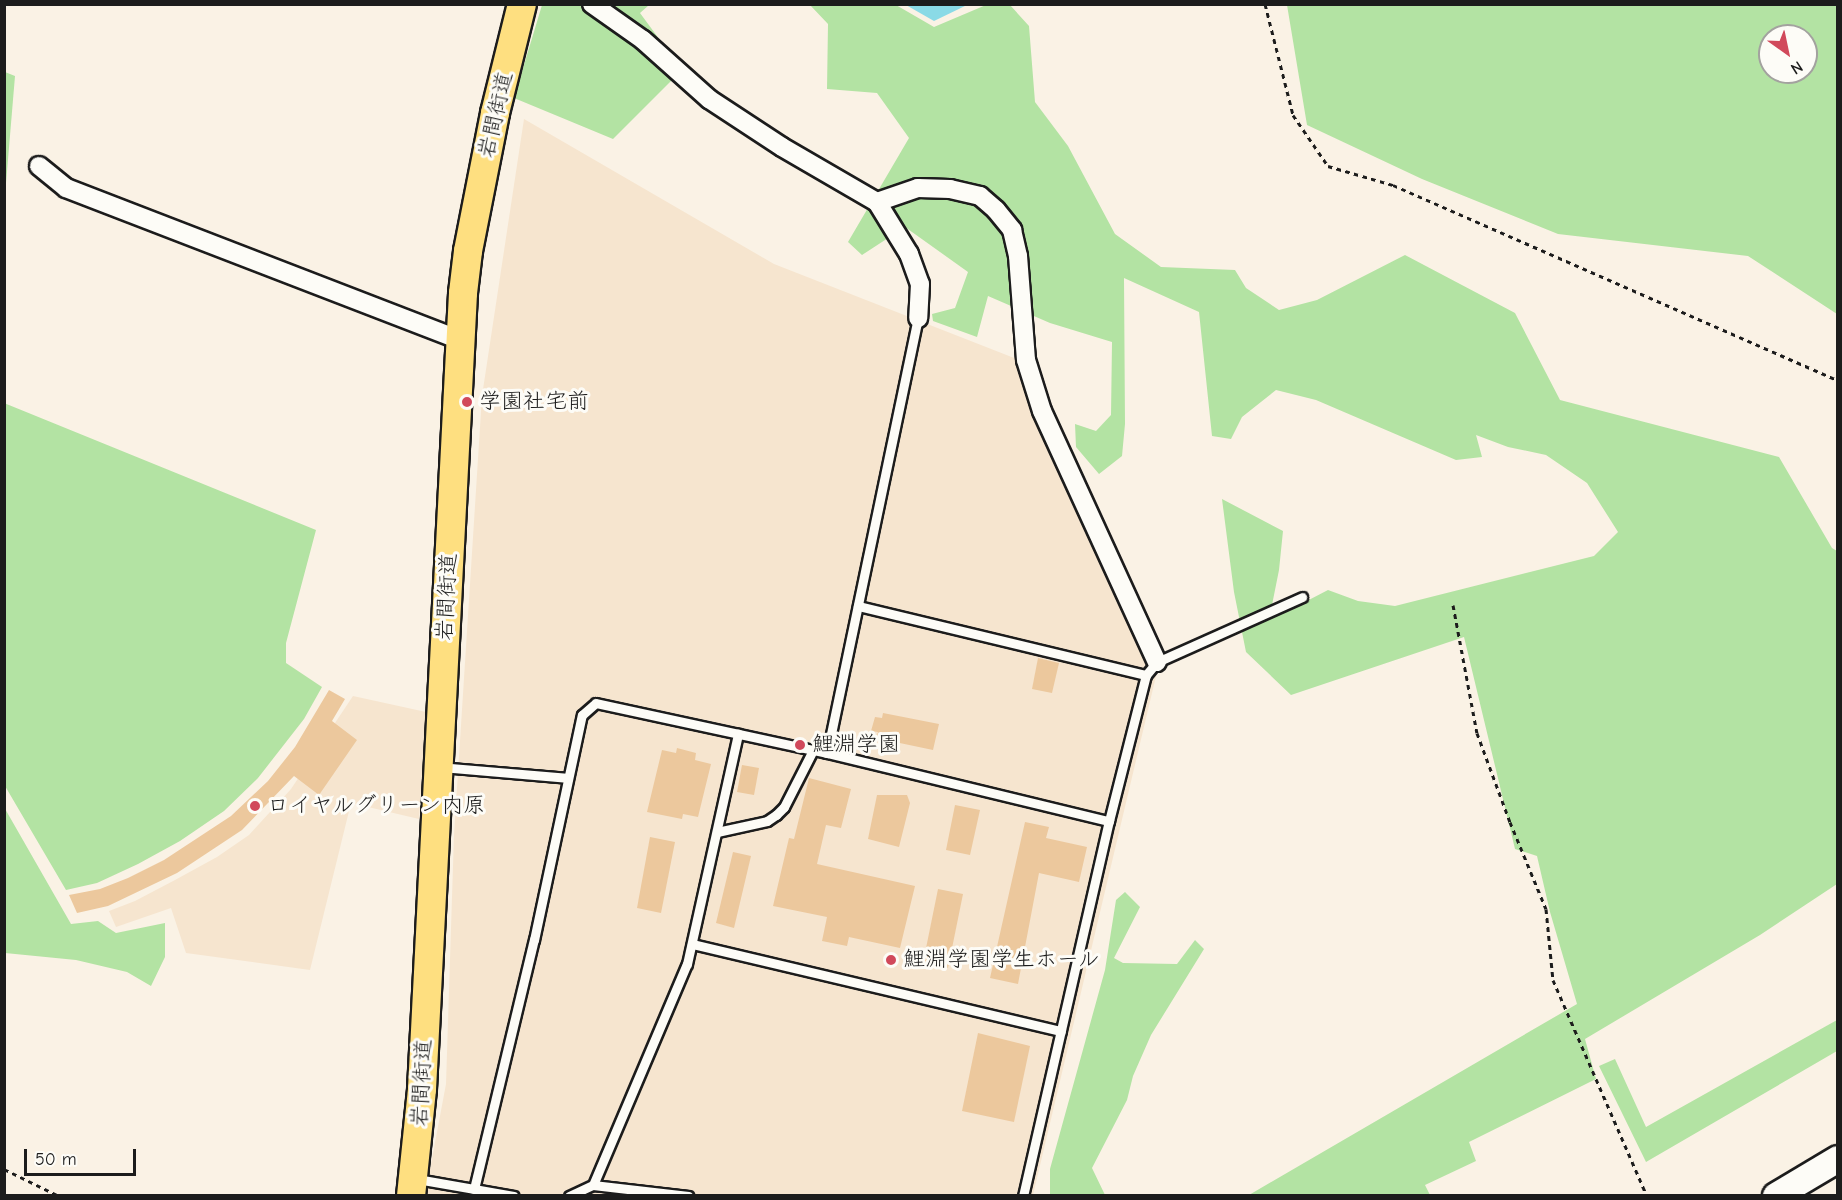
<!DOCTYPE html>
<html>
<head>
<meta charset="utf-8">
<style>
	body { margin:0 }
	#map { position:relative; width:1842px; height:1200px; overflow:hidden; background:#faf2e5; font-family:"Comic Neue","Klee One",sans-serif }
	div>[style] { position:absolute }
	.built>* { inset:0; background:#f6e5cf }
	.green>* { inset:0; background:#b3e3a3 }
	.water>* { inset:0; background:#8adae6 }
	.building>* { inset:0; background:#ecc89d }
	.path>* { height:3px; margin-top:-1.5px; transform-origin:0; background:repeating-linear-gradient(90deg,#1c1c1c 0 4.5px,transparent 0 9px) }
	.roads { filter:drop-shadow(2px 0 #1c1c1c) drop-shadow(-2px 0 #1c1c1c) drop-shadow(0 2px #1c1c1c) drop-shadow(0 -2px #1c1c1c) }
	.lane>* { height:9px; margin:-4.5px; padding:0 4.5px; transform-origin:4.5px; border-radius:4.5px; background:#fdfcf7 }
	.street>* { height:18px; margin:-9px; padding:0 9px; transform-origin:9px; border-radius:9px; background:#fdfcf7 }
	.secondary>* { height:26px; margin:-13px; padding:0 13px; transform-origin:13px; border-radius:13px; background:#fdfcf7 }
	.primary>* { height:28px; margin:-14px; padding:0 14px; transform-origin:14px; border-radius:14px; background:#fedf80 }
	.dots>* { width:16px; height:16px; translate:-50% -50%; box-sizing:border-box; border:3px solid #fdfcf7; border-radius:50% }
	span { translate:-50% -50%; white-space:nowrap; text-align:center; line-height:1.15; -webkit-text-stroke:6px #fdfcf7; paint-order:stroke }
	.street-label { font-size:22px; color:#1c1c1c }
	.poi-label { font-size:22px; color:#1c1c1c }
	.left { translate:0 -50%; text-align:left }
	.frame { position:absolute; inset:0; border:6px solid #1c1c1c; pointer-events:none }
	.north { position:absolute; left:1758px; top:24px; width:60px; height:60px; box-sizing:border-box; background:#fdfcf7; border:2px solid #a3a29f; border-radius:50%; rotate:147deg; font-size:16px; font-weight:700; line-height:24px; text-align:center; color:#1c1c1c }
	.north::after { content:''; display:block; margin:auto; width:21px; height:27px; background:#d1495b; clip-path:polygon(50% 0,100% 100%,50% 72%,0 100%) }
	.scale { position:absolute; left:24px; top:1149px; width:112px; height:27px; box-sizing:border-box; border:3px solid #1c1c1c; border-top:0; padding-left:8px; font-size:18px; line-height:21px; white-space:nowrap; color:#1c1c1c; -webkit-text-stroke:4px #fdfcf7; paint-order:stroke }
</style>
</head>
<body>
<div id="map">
	<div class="built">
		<i style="clip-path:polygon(524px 119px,774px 264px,1022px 361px,1161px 655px,1033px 1195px,425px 1196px,446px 1084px,454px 835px,482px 396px)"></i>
		<i style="clip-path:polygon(353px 696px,426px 712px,419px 819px,351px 803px,310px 970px,186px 953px,171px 908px,116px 927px,109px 911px,135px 901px,175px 880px,217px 857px,249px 835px,291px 789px)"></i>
	</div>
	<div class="green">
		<i style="clip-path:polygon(542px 5px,649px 5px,640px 13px,682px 70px,613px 139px,514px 98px)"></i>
		<i style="clip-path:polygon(810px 5px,896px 5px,934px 27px,986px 5px,1010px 5px,1029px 26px,1035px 102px,1068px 146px,1115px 234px,1161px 267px,1235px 270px,1246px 288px,1279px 310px,1317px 300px,1405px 255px,1515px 313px,1560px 400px,1779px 457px,1832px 548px,1837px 551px,1837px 884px,1760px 935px,1585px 1039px,1596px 1079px,1469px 1142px,1476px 1161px,1425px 1185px,1430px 1195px,1249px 1195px,1577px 1004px,1550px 912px,1537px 856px,1515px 849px,1464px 637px,1291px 695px,1246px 652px,1234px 592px,1222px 499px,1283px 531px,1279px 570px,1270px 615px,1303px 603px,1328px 590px,1358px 601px,1395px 606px,1594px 556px,1618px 532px,1587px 483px,1546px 455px,1508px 447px,1476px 435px,1482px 457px,1456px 460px,1316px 400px,1276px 390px,1242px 417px,1231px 439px,1212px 436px,1199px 312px,1124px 278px,1125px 424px,1122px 456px,1099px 474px,1076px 447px,1075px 424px,1096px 431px,1111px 415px,1112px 342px,1050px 323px,988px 296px,977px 337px,933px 321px,932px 314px,955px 308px,968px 272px,905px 227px,862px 255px,848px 242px,909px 138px,877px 93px,827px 89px,828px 24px)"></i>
		<i style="clip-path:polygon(evenodd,1287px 5px,1837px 5px,1837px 314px,1748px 256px,1558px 234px,1422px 179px,1307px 125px,1287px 5px,1770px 36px,1806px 36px,1806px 72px,1770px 72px,1770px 36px)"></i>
		<i style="clip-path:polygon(5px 72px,15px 76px,5px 195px,4px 72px)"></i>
		<i style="clip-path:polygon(4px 403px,316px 530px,286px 643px,286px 663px,322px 687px,304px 719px,258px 778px,224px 811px,180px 841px,138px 864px,97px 883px,66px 890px,5px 786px)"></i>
		<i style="clip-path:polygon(4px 807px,71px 924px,98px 921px,116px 933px,165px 923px,165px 957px,151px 986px,127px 972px,76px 960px,5px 953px)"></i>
		<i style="clip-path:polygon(1125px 892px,1140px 907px,1114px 958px,1123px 963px,1177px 964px,1195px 940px,1204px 949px,1151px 1035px,1133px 1076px,1127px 1100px,1092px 1168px,1105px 1195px,1050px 1195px,1050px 1169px,1105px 970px,1116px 900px)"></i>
		<i style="clip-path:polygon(1837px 1020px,1837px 1051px,1646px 1162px,1599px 1066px,1615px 1059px,1646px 1127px)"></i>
	</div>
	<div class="water">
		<i style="clip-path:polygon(906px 5px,967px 5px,934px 21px)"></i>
	</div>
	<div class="building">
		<i style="clip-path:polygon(1038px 658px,1059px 663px,1052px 693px,1032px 689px)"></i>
		<i style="clip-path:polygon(329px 690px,345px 699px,332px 721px,357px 740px,319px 795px,294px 776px,242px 830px,177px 873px,108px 906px,77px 913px,69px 895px,100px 889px,128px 878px,164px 860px,231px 816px,268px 781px,295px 747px)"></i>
		<i style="clip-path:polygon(883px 713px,939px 724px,933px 750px,876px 738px,878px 732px,871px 731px,875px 717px,882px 718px)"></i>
		<i style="clip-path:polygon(677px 748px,696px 753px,695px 760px,711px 764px,698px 817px,683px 814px,682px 819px,647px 812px,662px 750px,676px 753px)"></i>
		<i style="clip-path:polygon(742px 765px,759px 768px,754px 795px,737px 792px)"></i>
		<i style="clip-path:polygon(809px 778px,851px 789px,841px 828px,826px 825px,817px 864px,915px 886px,900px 948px,849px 937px,847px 946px,822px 941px,827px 917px,773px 906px,789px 838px,794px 839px)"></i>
		<i style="clip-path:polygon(877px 795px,907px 795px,910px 803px,899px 847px,868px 839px)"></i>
		<i style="clip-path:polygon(955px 805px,980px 810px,970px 855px,946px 850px)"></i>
		<i style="clip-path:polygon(1025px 822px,1049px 827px,1046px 838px,1087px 847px,1079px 882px,1039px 873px,1018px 984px,990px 978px)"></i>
		<i style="clip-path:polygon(650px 837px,675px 842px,661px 913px,637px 908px)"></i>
		<i style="clip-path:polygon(733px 852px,751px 856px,734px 928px,716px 923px)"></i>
		<i style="clip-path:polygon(938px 889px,963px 894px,948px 968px,923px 963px)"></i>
		<i style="clip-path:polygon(978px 1033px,1030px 1046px,1014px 1122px,962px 1111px)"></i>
	</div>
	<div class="path">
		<i style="left:1265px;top:4px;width:114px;rotate:75.8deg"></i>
		<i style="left:1293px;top:115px;width:62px;rotate:55.5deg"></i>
		<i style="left:1328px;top:166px;width:68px;rotate:16.3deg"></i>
		<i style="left:1393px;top:185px;width:486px;rotate:23.7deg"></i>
		<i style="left:1453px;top:605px;width:130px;rotate:79.4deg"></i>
		<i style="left:1477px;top:733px;width:95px;rotate:69.7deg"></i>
		<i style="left:1510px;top:822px;width:94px;rotate:67.5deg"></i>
		<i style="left:1546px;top:909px;width:71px;rotate:84.4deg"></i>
		<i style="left:1553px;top:980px;width:236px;rotate:66.5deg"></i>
		<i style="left:4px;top:1169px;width:61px;rotate:26.1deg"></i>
	</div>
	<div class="roads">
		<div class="lane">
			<i style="left:858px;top:606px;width:296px;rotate:13.5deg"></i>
			<i style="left:827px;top:753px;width:444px;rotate:-78.2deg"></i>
			<i style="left:440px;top:767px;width:128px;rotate:4.9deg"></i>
			<i style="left:717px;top:832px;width:51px;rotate:-12.4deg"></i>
			<i style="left:767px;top:821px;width:11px;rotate:-34deg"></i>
			<i style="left:776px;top:815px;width:11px;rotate:-45deg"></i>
			<i style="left:784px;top:807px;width:64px;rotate:-63deg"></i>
			<i style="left:692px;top:944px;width:379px;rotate:13.3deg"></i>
			<i style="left:417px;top:1179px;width:98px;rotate:9.9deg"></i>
			<i style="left:593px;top:1185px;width:240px;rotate:-67deg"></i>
			<i style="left:687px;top:964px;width:236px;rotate:-77.5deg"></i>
			<i style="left:474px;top:1189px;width:256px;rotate:-76.5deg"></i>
			<i style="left:534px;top:940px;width:230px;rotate:-78deg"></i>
			<i style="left:582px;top:715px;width:18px;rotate:-41deg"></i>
			<i style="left:596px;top:703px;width:236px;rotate:12.2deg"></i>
			<i style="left:827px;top:753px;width:290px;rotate:13.6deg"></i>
			<i style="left:569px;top:1196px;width:26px;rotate:-25deg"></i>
			<i style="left:593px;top:1185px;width:96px;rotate:6.6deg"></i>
			<i style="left:1023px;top:1196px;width:385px;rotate:-77.1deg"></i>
			<i style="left:1109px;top:821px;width:151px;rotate:-75.8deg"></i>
			<i style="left:1146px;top:675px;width:17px;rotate:-50deg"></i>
			<i style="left:1157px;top:662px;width:159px;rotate:-24.1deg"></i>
		</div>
		<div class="street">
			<i style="left:592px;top:4px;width:62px;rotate:35.2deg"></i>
			<i style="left:643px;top:40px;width:89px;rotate:41.8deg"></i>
			<i style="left:709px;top:99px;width:87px;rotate:33.3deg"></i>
			<i style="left:782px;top:147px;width:110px;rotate:30.1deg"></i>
			<i style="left:877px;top:202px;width:61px;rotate:58.4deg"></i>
			<i style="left:909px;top:254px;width:32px;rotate:70deg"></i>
			<i style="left:920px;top:284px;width:34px;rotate:93deg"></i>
			<i style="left:39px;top:166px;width:35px;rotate:39deg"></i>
			<i style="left:66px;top:188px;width:422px;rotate:21.1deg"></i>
			<i style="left:877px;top:202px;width:43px;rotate:-18.9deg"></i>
			<i style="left:918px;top:188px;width:32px;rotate:2deg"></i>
			<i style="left:950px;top:189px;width:31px;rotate:13deg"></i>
			<i style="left:980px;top:196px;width:21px;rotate:41deg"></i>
			<i style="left:996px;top:210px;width:26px;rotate:51deg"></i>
			<i style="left:1012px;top:230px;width:27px;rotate:77deg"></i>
			<i style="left:1018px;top:256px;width:104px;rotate:85.6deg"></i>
			<i style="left:1026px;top:360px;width:53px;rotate:72.6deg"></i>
			<i style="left:1042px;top:411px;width:276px;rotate:65.4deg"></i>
		</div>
		<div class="secondary">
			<i style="left:1776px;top:1196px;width:72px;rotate:-30.8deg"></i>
		</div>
		<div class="primary">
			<i style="left:411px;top:1196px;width:108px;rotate:-84.1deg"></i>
			<i style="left:422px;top:1089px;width:797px;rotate:-87.05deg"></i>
			<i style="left:463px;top:293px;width:42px;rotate:-83.2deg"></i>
			<i style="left:468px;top:251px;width:141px;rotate:-78.9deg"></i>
			<i style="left:495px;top:113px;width:112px;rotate:-76.1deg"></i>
		</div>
	</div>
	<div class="dots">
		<i style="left:467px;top:402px;background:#d1495b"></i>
		<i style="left:800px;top:745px;background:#d1495b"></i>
		<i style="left:255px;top:806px;background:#d1495b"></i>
		<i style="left:891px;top:960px;background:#d1495b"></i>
	</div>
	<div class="street-label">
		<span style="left:496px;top:115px;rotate:-77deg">岩間街道</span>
		<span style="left:447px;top:597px;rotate:-87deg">岩間街道</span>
		<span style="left:422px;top:1083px;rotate:-87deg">岩間街道</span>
	</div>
	<div class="poi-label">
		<span class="left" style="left:479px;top:402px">学園社宅前</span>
		<span class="left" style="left:812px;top:745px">鯉淵学園</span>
		<span class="left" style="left:267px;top:806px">ロイヤルグリーン内原</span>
		<span class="left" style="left:903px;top:960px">鯉淵学園学生ホール</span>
	</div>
	<div class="frame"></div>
	<div class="north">N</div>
	<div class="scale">50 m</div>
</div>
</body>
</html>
